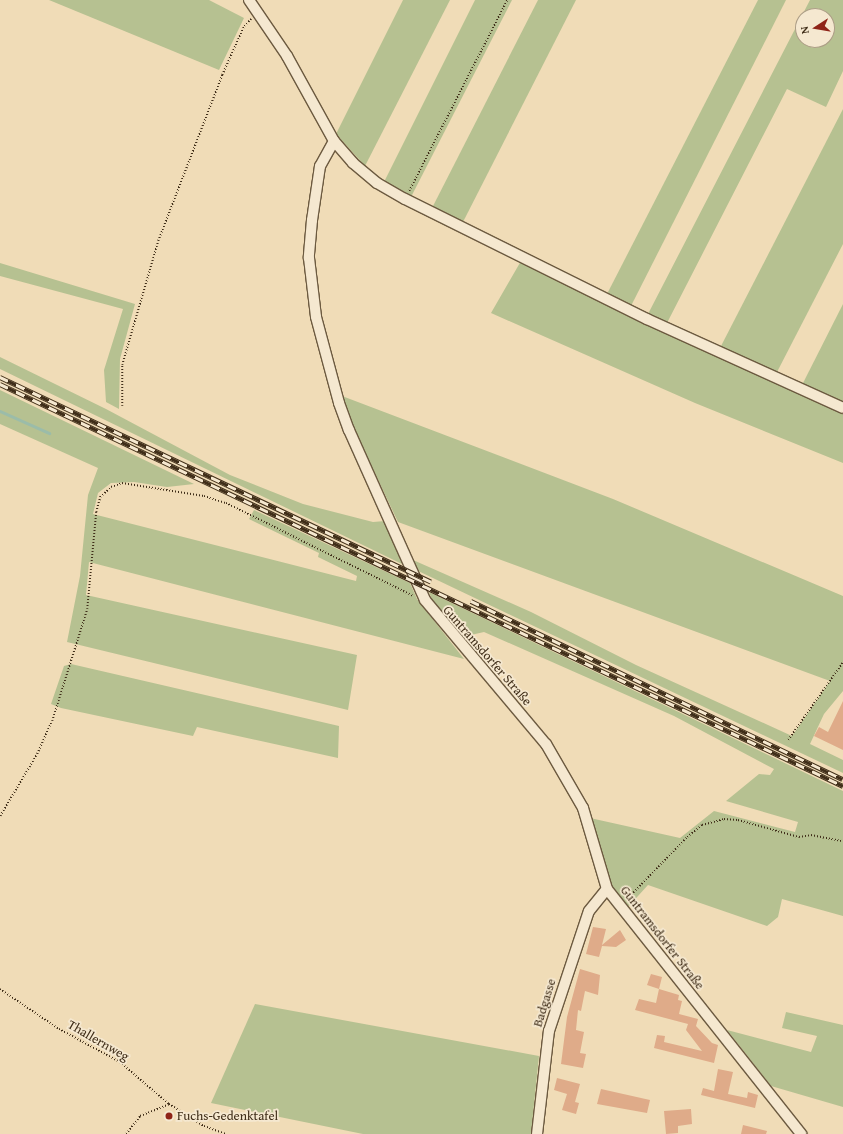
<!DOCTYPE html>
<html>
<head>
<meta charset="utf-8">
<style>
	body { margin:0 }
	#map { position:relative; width:843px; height:1134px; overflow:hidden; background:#f0dcb7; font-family:"Gentium Book Plus",serif }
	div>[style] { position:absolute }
	.green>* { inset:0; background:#b6c191 }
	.stream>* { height:3px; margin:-1.5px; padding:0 1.5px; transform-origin:1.5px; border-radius:1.5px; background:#9bbca9 }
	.building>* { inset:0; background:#dfab89 }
	.path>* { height:1.5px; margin-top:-0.75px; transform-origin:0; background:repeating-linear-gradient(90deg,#402e19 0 1px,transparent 0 3px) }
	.roads { filter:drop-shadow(1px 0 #6c5a40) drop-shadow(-1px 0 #6c5a40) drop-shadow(0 1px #6c5a40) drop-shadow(0 -1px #6c5a40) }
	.minor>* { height:10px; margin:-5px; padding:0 5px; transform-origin:5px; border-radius:5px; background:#f5e8d0 }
	.rail>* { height:4.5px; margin-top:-2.25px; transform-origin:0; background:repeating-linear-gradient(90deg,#f5e8d0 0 9px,#402e19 0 18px); box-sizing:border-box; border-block:1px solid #402e19 }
	.dots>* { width:11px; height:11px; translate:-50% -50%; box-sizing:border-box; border:2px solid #f5e8d0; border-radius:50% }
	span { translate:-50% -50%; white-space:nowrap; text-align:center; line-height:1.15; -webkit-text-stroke:3.5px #f5e8d0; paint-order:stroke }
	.street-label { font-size:13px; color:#402e19 }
	.poi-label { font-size:13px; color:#402e19 }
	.left { translate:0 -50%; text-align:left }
	.north { position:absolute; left:795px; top:8px; width:40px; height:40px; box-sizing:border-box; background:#f5e8d0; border:1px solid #ad9e87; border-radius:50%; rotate:258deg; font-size:11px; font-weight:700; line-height:16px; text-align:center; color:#402e19 }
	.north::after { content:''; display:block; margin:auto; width:14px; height:18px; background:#8f2418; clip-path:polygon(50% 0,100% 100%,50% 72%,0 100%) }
</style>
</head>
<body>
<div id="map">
	<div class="green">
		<i style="clip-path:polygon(49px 0,209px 0,244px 18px,219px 70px)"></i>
		<i style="clip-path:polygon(403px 0,450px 0,365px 166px,336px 134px)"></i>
		<i style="clip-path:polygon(475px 0,512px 0,411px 197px,384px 182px)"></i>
		<i style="clip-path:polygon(538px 0,576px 0,463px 222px,432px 208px)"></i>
		<i style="clip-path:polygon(758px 0,786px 0,631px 306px,607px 294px)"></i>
		<i style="clip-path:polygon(evenodd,810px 0,843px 0,843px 71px,826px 107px,787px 89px,667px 323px,648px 314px,810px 0,803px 16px,827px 16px,827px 40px,803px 40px,803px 16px)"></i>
		<i style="clip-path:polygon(843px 109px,843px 244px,776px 374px,720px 348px)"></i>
		<i style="clip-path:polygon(521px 261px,713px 355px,843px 414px,843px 463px,695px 403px,491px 313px)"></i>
		<i style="clip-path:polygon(0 263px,135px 304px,120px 359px,119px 409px,106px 402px,104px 370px,123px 309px,0 276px)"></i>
		<i style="clip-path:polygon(843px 304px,843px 404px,801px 387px)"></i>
		<i style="clip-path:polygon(0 357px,106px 409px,230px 475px,303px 504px,373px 522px,385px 521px,402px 564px,0 369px)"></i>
		<i style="clip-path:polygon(0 390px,194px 484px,167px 487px,134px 482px,111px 483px,98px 493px,93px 514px,356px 581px,357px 576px,318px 557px,319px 553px,249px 519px,254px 510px,410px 583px,417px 599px,464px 659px,89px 562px,86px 595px,357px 655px,348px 710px,67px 642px,80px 576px,88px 495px,98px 468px,0 424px)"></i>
		<i style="clip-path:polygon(342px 396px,613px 499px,843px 596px,843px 691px,824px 714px,810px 744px,843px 760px,843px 773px,414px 569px,413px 560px,531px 612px,636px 665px,792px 736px,830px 681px,398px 522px,353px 427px)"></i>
		<i style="clip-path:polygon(429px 592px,843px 791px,843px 916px,782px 899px,778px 917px,767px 926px,648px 885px,628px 907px,612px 886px,590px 818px,680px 838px,714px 811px,795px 832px,798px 822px,726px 801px,759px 774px,770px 775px,774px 769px,674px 716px,484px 632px,462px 637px,432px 600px)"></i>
		<i style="clip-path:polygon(71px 664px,339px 726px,338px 758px,197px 727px,193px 736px,61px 708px,51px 704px,64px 666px)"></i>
		<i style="clip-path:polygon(255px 1004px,539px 1056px,531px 1134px,363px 1134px,211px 1103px)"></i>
		<i style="clip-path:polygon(786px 1012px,843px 1025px,843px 1107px,771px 1086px,727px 1030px,811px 1052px,817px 1036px,782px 1028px)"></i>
	</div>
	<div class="stream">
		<i style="left:0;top:411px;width:54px;rotate:24.2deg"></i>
	</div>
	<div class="building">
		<i style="clip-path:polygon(843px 701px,843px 750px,814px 736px,819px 727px,828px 732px)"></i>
		<i style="clip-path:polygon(593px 927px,606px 929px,602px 945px,620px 930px,626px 940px,616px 947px,602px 946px,599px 957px,586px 954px)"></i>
		<i style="clip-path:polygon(580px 969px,600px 975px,598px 995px,585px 991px,581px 1011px,578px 1010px,576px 1030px,584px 1032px,580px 1053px,586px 1054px,583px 1068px,561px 1064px,567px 1017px)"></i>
		<i style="clip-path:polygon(651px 974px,662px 977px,659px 989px,647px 985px)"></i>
		<i style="clip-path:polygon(659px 989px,679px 995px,678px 1000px,682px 1001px,679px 1014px,698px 1019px,696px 1026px,712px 1043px,718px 1045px,714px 1063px,654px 1048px,657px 1035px,665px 1036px,664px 1042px,702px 1051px,686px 1030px,688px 1024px,635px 1010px,639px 999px,656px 1003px)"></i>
		<i style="clip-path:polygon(718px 1069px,733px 1072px,728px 1094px,747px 1098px,748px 1092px,758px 1095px,755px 1108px,701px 1095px,703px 1088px,714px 1091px)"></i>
		<i style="clip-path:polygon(557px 1078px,580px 1084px,575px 1102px,579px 1103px,576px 1114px,562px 1110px,567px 1094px,554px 1090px)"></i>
		<i style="clip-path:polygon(601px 1089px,650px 1100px,647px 1113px,597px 1104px)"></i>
		<i style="clip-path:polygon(691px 1109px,692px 1124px,678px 1126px,678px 1133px,666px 1134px,664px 1111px)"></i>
		<i style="clip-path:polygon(743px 1125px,767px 1131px,766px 1134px,741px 1134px)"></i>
	</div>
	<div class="path">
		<i style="left:409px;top:191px;width:215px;rotate:-62.8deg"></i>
		<i style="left:122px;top:406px;width:41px;rotate:-90deg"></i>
		<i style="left:122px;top:365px;width:129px;rotate:-73.8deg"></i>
		<i style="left:158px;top:241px;width:178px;rotate:-68.9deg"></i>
		<i style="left:222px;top:75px;width:54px;rotate:-65.8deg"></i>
		<i style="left:244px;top:26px;width:10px;rotate:-45deg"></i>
		<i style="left:788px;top:740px;width:95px;rotate:-54.8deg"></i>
		<i style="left:0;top:816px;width:72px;rotate:-59.2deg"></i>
		<i style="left:37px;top:754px;width:36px;rotate:-66deg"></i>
		<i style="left:52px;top:721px;width:117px;rotate:-72.6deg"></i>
		<i style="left:87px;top:609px;width:97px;rotate:-84.7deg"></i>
		<i style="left:96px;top:512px;width:16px;rotate:-75deg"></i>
		<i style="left:100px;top:497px;width:15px;rotate:-42deg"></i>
		<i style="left:111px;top:487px;width:12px;rotate:-20deg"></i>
		<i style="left:122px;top:483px;width:83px;rotate:9deg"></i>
		<i style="left:204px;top:496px;width:23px;rotate:18deg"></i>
		<i style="left:226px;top:503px;width:209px;rotate:26.4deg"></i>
		<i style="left:627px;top:899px;width:86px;rotate:-45.9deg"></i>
		<i style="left:687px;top:837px;width:19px;rotate:-39deg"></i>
		<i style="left:702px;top:825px;width:23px;rotate:-15deg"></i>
		<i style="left:724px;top:819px;width:14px;rotate:4deg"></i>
		<i style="left:738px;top:820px;width:63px;rotate:15.6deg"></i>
		<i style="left:799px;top:837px;width:12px;rotate:-9deg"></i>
		<i style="left:811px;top:835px;width:33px;rotate:11deg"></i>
		<i style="left:0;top:989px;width:71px;rotate:34.1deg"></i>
		<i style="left:59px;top:1029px;width:69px;rotate:28.4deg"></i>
		<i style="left:120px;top:1062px;width:65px;rotate:40.6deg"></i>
		<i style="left:169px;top:1104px;width:41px;rotate:32.2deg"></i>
		<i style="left:204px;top:1126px;width:23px;rotate:20deg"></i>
		<i style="left:126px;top:1134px;width:23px;rotate:-52deg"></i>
		<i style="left:140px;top:1116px;width:31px;rotate:-22deg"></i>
	</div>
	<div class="roads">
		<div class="minor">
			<i style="left:249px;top:0;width:68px;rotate:55.8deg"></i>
			<i style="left:287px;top:56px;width:97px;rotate:61.1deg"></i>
			<i style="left:334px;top:141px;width:29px;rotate:49deg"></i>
			<i style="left:353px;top:163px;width:31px;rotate:40deg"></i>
			<i style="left:377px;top:183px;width:32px;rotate:30deg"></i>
			<i style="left:405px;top:199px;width:270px;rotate:26.4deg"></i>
			<i style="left:647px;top:319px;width:215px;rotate:24.4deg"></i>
			<i style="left:334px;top:141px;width:29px;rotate:119deg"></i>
			<i style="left:320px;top:166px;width:55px;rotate:98.4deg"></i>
			<i style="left:312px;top:220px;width:38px;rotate:95deg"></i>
			<i style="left:309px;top:258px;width:59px;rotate:83.2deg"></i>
			<i style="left:316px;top:317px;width:89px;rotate:75deg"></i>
			<i style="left:339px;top:403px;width:29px;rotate:70deg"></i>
			<i style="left:349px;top:430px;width:186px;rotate:65.9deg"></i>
			<i style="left:425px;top:600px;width:188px;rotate:50deg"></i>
			<i style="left:546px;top:744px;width:74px;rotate:60deg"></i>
			<i style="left:583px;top:808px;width:84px;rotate:73.5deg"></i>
			<i style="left:607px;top:889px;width:313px;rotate:51.6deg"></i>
			<i style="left:537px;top:1134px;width:104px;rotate:-83.4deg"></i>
			<i style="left:549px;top:1031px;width:126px;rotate:-71.6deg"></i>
			<i style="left:589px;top:911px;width:28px;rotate:-51deg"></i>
		</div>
	</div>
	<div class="rail">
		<i style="left:0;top:377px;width:477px;rotate:25.4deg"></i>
		<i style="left:0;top:384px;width:934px;rotate:25.49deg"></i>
		<i style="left:471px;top:601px;width:412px;rotate:25.6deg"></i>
	</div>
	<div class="dots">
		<i style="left:169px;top:1116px;background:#8f2418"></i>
	</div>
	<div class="street-label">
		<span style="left:487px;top:656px;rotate:49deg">Guntramsdorfer Straße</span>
		<span style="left:662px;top:938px;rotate:52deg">Guntramsdorfer Straße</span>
		<span style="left:545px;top:1003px;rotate:-73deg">Badgasse</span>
		<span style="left:98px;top:1041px;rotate:30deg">Thallernweg</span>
	</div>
	<div class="poi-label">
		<span class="left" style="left:177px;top:1116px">Fuchs-Gedenktafel</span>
	</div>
	<div class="north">N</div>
</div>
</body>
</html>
